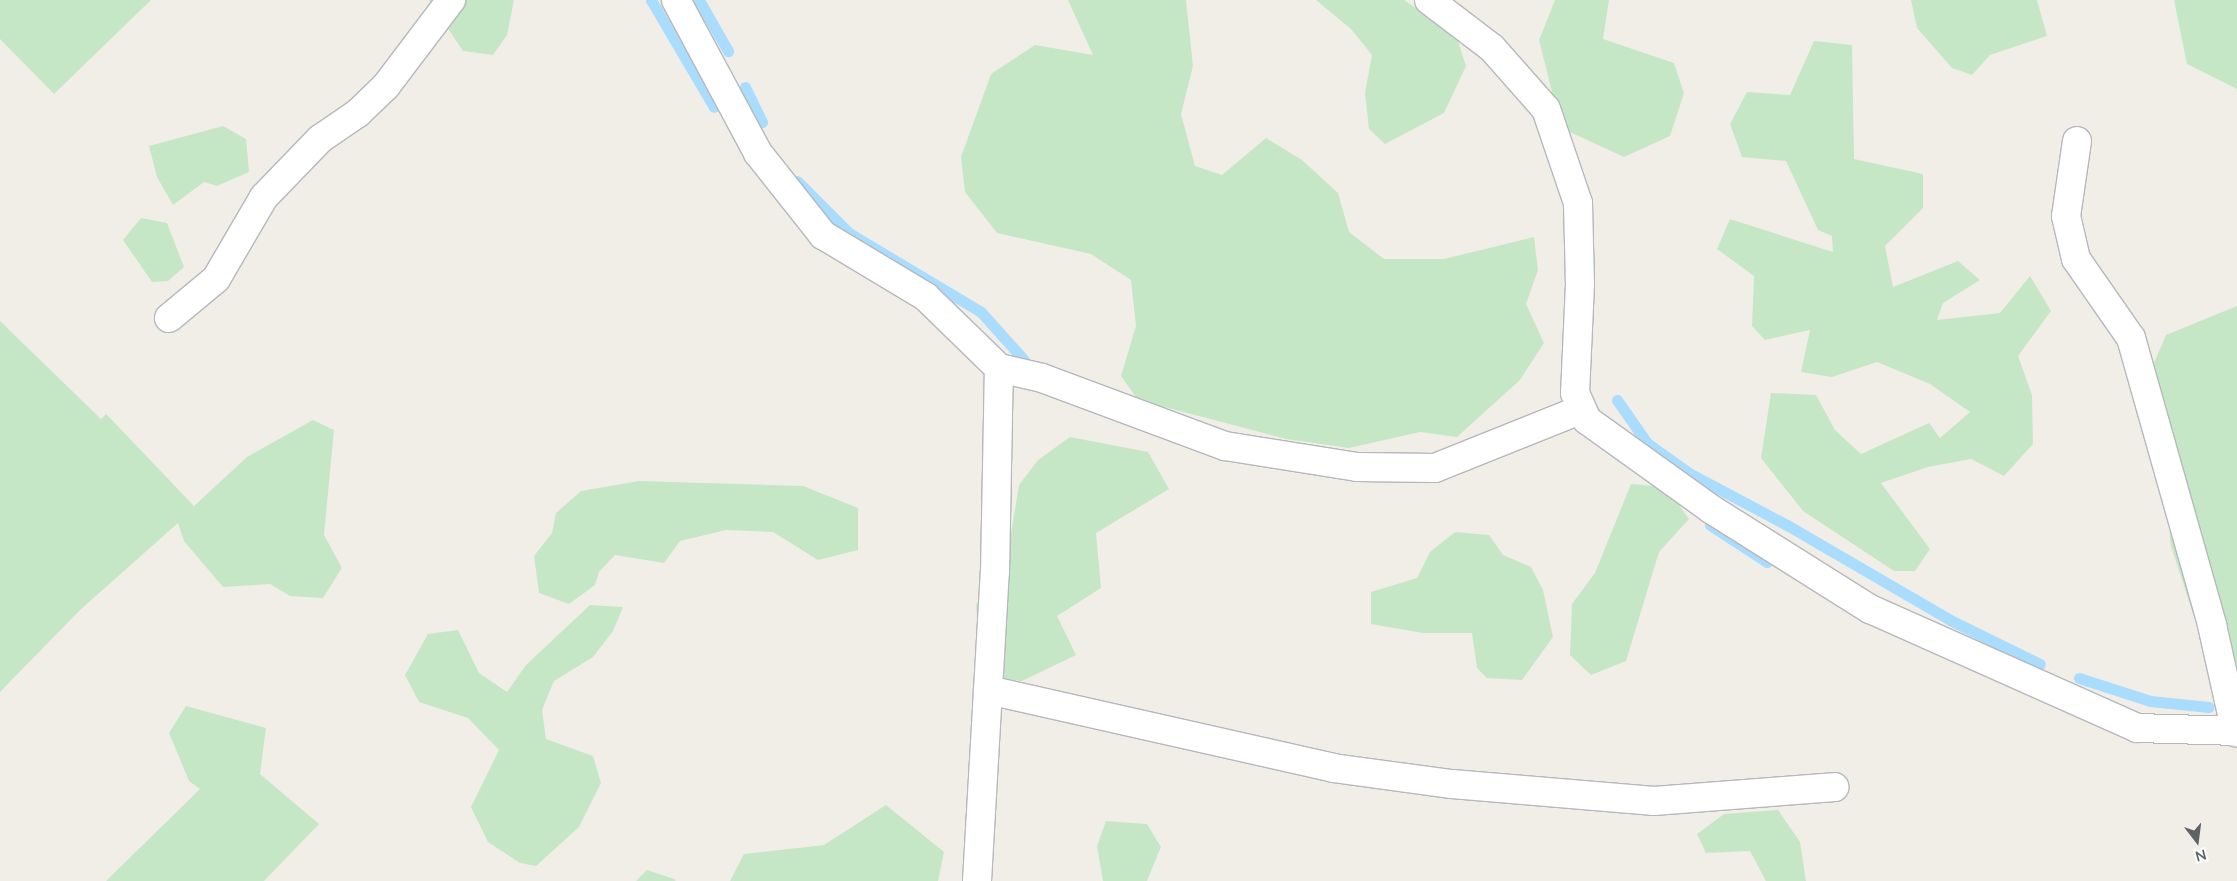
<!DOCTYPE html>
<html>
<head>
<meta charset="utf-8">
<style>
	body { margin:0 }
	#map { position:relative; width:2237px; height:881px; overflow:hidden; background:#f1eee8; font-family:Lato,sans-serif }
	div>[style] { position:absolute }
	.green>* { inset:0; background:#c6e7c5 }
	.stream>* { height:11px; margin:-5.5px; padding:0 5.5px; transform-origin:5.5px; border-radius:5.5px; background:#aadcfe }
	.roads { filter:drop-shadow(1px 0 #b5b8bc) drop-shadow(-1px 0 #b5b8bc) drop-shadow(0 1px #b5b8bc) drop-shadow(0 -1px #b5b8bc) }
	.minor>* { height:28px; margin:-14px; padding:0 14px; transform-origin:14px; border-radius:14px; background:#fff }
	span { translate:-50% -50%; white-space:nowrap; text-align:center; line-height:1.15; -webkit-text-stroke:4px #fff; paint-order:stroke }
	.north { position:absolute; left:2172px; top:816px; width:50px; height:50px; -webkit-text-stroke:4px #fff; paint-order:stroke; rotate:165deg; font-size:14px; font-weight:700; line-height:20px; text-align:center; color:#5f6367 }
	.north::after { content:''; display:block; margin:auto; width:18px; height:22px; background:#5f6367; clip-path:polygon(50% 0,100% 100%,50% 72%,0 100%) }
</style>
</head>
<body>
<div id="map">
	<div class="green">
		<i style="clip-path:polygon(0 0,151px 0,54px 94px,0 39px)"></i>
		<i style="clip-path:polygon(429px 0,514px 0,507px 35px,493px 55px,463px 51px)"></i>
		<i style="clip-path:polygon(1068px 0,1186px 0,1193px 66px,1181px 114px,1195px 166px,1222px 175px,1266px 138px,1302px 160px,1338px 193px,1349px 232px,1384px 259px,1444px 259px,1534px 237px,1538px 270px,1526px 304px,1544px 343px,1520px 380px,1457px 437px,1420px 432px,1349px 448px,1286px 439px,1138px 400px,1121px 376px,1136px 326px,1131px 280px,1091px 254px,997px 233px,965px 192px,961px 157px,991px 74px,1035px 45px,1093px 55px)"></i>
		<i style="clip-path:polygon(1316px 0,1404px 0,1456px 35px,1466px 66px,1444px 113px,1385px 144px,1369px 129px,1365px 93px,1372px 55px,1351px 29px)"></i>
		<i style="clip-path:polygon(1555px 0,1609px 0,1603px 39px,1674px 63px,1684px 93px,1670px 136px,1624px 157px,1561px 128px,1539px 40px)"></i>
		<i style="clip-path:polygon(1911px 0,2037px 0,2047px 36px,1990px 55px,1972px 75px,1952px 68px,1917px 28px)"></i>
		<i style="clip-path:polygon(2174px 0,2237px 0,2237px 89px,2187px 64px)"></i>
		<i style="clip-path:polygon(1814px 41px,1852px 45px,1854px 159px,1923px 174px,1923px 208px,1885px 246px,1893px 287px,1958px 261px,1980px 280px,1943px 303px,1937px 320px,2000px 313px,2030px 276px,2051px 311px,2018px 356px,2032px 395px,2033px 444px,2004px 476px,1971px 459px,1928px 467px,1881px 483px,1930px 549px,1915px 571px,1894px 571px,1803px 511px,1761px 458px,1771px 393px,1816px 395px,1835px 430px,1861px 454px,1929px 423px,1940px 438px,1970px 412px,1930px 384px,1877px 362px,1832px 377px,1801px 372px,1810px 330px,1765px 340px,1752px 326px,1754px 276px,1717px 249px,1730px 219px,1833px 252px,1832px 236px,1818px 230px,1786px 161px,1742px 157px,1730px 124px,1747px 92px,1790px 95px)"></i>
		<i style="clip-path:polygon(223px 126px,246px 139px,249px 172px,217px 186px,204px 182px,173px 205px,157px 177px,149px 146px)"></i>
		<i style="clip-path:polygon(141px 218px,167px 223px,184px 267px,168px 281px,152px 282px,123px 240px)"></i>
		<i style="clip-path:polygon(2237px 306px,2237px 678px,2210px 666px,2171px 546px,2153px 365px,2166px 335px)"></i>
		<i style="clip-path:polygon(0 321px,101px 419px,106px 414px,110px 418px,194px 506px,247px 457px,313px 420px,334px 430px,324px 535px,342px 568px,323px 598px,290px 596px,270px 584px,223px 587px,184px 541px,178px 523px,80px 610px,0 692px)"></i>
		<i style="clip-path:polygon(1070px 437px,1148px 452px,1169px 489px,1096px 533px,1101px 588px,1057px 616px,1076px 655px,1022px 681px,1005px 679px,981px 659px,976px 605px,1011px 534px,1019px 485px,1038px 460px)"></i>
		<i style="clip-path:polygon(639px 481px,803px 486px,858px 508px,858px 550px,818px 560px,773px 532px,726px 530px,680px 541px,664px 563px,615px 555px,599px 572px,595px 585px,569px 604px,539px 593px,534px 556px,552px 533px,556px 513px,581px 491px)"></i>
		<i style="clip-path:polygon(1631px 484px,1666px 487px,1689px 519px,1659px 552px,1626px 661px,1591px 675px,1570px 655px,1572px 604px,1595px 573px)"></i>
		<i style="clip-path:polygon(1455px 532px,1489px 535px,1503px 555px,1531px 567px,1543px 590px,1553px 637px,1522px 680px,1487px 678px,1477px 668px,1472px 633px,1423px 633px,1371px 624px,1371px 592px,1417px 578px,1430px 552px)"></i>
		<i style="clip-path:polygon(590px 605px,623px 607px,613px 631px,593px 657px,554px 681px,542px 710px,546px 739px,593px 756px,601px 783px,579px 827px,536px 866px,520px 863px,488px 842px,471px 807px,499px 750px,468px 718px,419px 702px,405px 675px,428px 634px,458px 630px,479px 673px,507px 692px,526px 665px)"></i>
		<i style="clip-path:polygon(186px 706px,266px 728px,260px 774px,319px 824px,264px 881px,106px 881px,200px 789px,189px 781px,169px 733px)"></i>
		<i style="clip-path:polygon(886px 805px,944px 852px,938px 881px,730px 881px,744px 854px,824px 845px)"></i>
		<i style="clip-path:polygon(1778px 810px,1800px 842px,1806px 881px,1766px 881px,1750px 851px,1706px 853px,1697px 834px,1724px 814px)"></i>
		<i style="clip-path:polygon(1106px 821px,1147px 824px,1161px 847px,1147px 881px,1103px 881px,1097px 846px)"></i>
		<i style="clip-path:polygon(647px 870px,674px 879px,676px 881px,636px 881px)"></i>
	</div>
	<div class="stream">
		<i style="left:651px;top:0;width:124px;rotate:59.5deg"></i>
		<i style="left:699px;top:0;width:59px;rotate:60.4deg"></i>
		<i style="left:745px;top:87px;width:39px;rotate:64deg"></i>
		<i style="left:797px;top:181px;width:74px;rotate:45deg"></i>
		<i style="left:849px;top:233px;width:154px;rotate:30.9deg"></i>
		<i style="left:981px;top:312px;width:64px;rotate:48.1deg"></i>
		<i style="left:1617px;top:400px;width:52px;rotate:55.1deg"></i>
		<i style="left:1647px;top:443px;width:52px;rotate:35.5deg"></i>
		<i style="left:1689px;top:473px;width:111px;rotate:28deg"></i>
		<i style="left:1787px;top:525px;width:189px;rotate:30.2deg"></i>
		<i style="left:1950px;top:620px;width:100px;rotate:26.1deg"></i>
		<i style="left:1710px;top:525px;width:68px;rotate:33deg"></i>
		<i style="left:2079px;top:678px;width:75px;rotate:17.9deg"></i>
		<i style="left:2150px;top:701px;width:59px;rotate:5.8deg"></i>
	</div>
	<div class="roads">
		<div class="minor">
			<i style="left:676px;top:0;width:174px;rotate:61.8deg"></i>
			<i style="left:758px;top:153px;width:105px;rotate:51.6deg"></i>
			<i style="left:823px;top:235px;width:120px;rotate:31deg"></i>
			<i style="left:926px;top:297px;width:102px;rotate:44.2deg"></i>
			<i style="left:999px;top:368px;width:44px;rotate:13.1deg"></i>
			<i style="left:1042px;top:378px;width:195px;rotate:20.4deg"></i>
			<i style="left:1225px;top:446px;width:134px;rotate:9deg"></i>
			<i style="left:1357px;top:467px;width:78px;rotate:0.7deg"></i>
			<i style="left:1435px;top:468px;width:156px;rotate:-21.8deg"></i>
			<i style="left:1429px;top:0;width:79px;rotate:37.3deg"></i>
			<i style="left:1492px;top:48px;width:81px;rotate:48.5deg"></i>
			<i style="left:1546px;top:109px;width:99px;rotate:71.2deg"></i>
			<i style="left:1578px;top:203px;width:81px;rotate:88.6deg"></i>
			<i style="left:1580px;top:284px;width:109px;rotate:92.6deg"></i>
			<i style="left:1575px;top:393px;width:30px;rotate:66deg"></i>
			<i style="left:1587px;top:420px;width:153px;rotate:35.7deg"></i>
			<i style="left:1711px;top:509px;width:188px;rotate:32.2deg"></i>
			<i style="left:1870px;top:609px;width:292px;rotate:24deg"></i>
			<i style="left:2137px;top:728px;width:100px;rotate:1.7deg"></i>
			<i style="left:2077px;top:141px;width:76px;rotate:98.3deg"></i>
			<i style="left:2066px;top:216px;width:44px;rotate:76.9deg"></i>
			<i style="left:2076px;top:259px;width:96px;rotate:55.2deg"></i>
			<i style="left:2131px;top:338px;width:298px;rotate:74.2deg"></i>
			<i style="left:2212px;top:625px;width:110px;rotate:77.4deg"></i>
			<i style="left:169px;top:318px;width:61px;rotate:-39.7deg"></i>
			<i style="left:216px;top:279px;width:95px;rotate:-59.7deg"></i>
			<i style="left:264px;top:197px;width:81px;rotate:-46deg"></i>
			<i style="left:320px;top:139px;width:46px;rotate:-34.4deg"></i>
			<i style="left:358px;top:113px;width:39px;rotate:-44deg"></i>
			<i style="left:386px;top:86px;width:108px;rotate:-52.9deg"></i>
			<i style="left:988px;top:690px;width:354px;rotate:12.7deg"></i>
			<i style="left:1333px;top:768px;width:120px;rotate:7.7deg"></i>
			<i style="left:1452px;top:784px;width:203px;rotate:4.8deg"></i>
			<i style="left:1654px;top:801px;width:181px;rotate:-4.4deg"></i>
			<i style="left:977px;top:881px;width:310px;rotate:-86.7deg"></i>
			<i style="left:995px;top:572px;width:204px;rotate:-88.9deg"></i>
		</div>
	</div>
	<div class="north">N</div>
</div>
</body>
</html>
